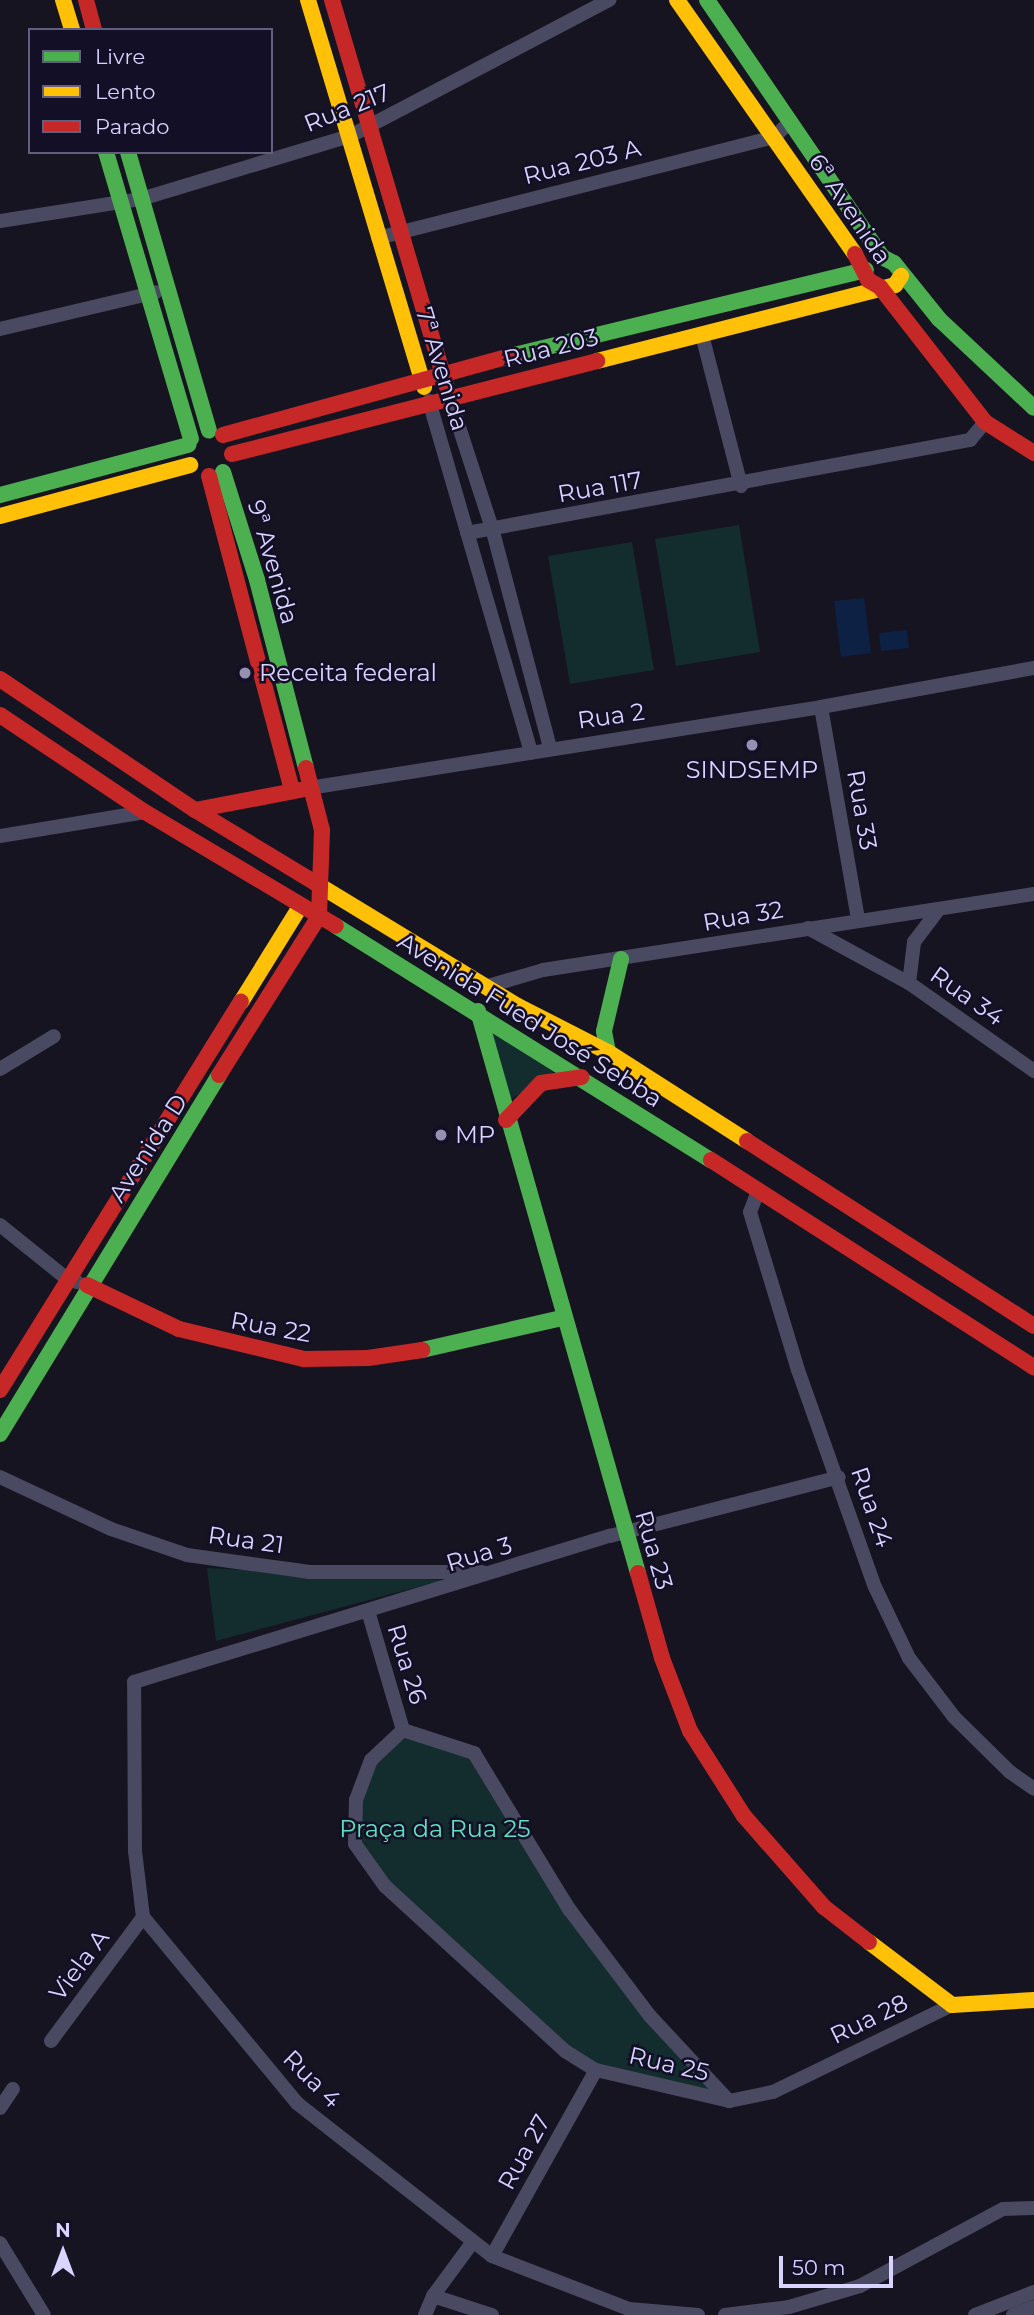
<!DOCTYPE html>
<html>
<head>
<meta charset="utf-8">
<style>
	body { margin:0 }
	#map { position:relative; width:1034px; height:2315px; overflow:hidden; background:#161421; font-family:Montserrat,sans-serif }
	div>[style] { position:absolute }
	.green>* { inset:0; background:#132c2d }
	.water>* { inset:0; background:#0d2144 }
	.street>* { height:14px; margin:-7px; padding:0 7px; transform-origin:7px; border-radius:7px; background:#4a4962 }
	.fast>* { height:16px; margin:-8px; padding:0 8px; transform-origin:8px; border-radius:8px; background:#4caf50 }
	.slow>* { height:16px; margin:-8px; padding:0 8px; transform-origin:8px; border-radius:8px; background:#ffc107 }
	.jam>* { height:16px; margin:-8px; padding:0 8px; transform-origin:8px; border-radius:8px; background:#c62828 }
	.dots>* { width:19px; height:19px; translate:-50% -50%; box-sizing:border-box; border:4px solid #130f26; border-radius:50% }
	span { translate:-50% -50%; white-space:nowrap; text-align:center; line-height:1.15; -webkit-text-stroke:5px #130f26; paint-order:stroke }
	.street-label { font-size:24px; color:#d9d4ff }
	.poi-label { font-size:24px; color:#d9d4ff }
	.left { translate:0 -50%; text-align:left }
	.park-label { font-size:24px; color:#5fe0c0 }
	.legend { position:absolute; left:28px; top:28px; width:245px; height:126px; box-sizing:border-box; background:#130f26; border:2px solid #625e7d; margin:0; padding:9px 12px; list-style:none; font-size:21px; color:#d9d4ff }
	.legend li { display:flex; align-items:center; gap:14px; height:35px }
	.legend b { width:35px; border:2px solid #625e7d }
	.north { position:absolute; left:28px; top:2217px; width:70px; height:70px; -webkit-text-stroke:5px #130f26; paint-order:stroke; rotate:0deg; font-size:19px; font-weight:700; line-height:28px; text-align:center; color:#d9d4ff }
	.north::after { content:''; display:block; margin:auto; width:24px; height:32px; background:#d9d4ff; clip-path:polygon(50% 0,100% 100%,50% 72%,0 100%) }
	.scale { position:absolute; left:779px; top:2256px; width:114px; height:32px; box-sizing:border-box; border:4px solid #d9d4ff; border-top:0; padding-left:9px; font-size:21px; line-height:24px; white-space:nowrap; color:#d9d4ff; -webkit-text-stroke:5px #130f26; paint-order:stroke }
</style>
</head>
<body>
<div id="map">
	<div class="green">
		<i style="clip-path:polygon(739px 525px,760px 652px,676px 666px,655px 539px)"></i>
		<i style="clip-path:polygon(632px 542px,654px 670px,570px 684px,548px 556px)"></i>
		<i style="clip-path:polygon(486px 1025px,558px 1069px,505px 1103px)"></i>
		<i style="clip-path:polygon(207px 1568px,444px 1580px,216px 1641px)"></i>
		<i style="clip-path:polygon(403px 1730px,474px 1753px,650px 2016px,729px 2101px,596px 2070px,385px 1886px,355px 1844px,356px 1800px,371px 1760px)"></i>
	</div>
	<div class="water">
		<i style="clip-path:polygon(864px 598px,871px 653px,841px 657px,834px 601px)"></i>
		<i style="clip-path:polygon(907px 630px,909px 648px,881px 651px,879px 633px)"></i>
	</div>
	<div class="street">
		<i style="left:0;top:221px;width:143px;rotate:-8.9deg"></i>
		<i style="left:141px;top:199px;width:218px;rotate:-16.8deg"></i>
		<i style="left:350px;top:136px;width:293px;rotate:-27.7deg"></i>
		<i style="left:378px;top:238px;width:409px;rotate:-14.3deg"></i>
		<i style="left:774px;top:137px;width:23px;rotate:-43deg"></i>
		<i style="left:0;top:329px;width:160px;rotate:-13.3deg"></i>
		<i style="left:702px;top:335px;width:156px;rotate:75.5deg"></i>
		<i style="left:449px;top:396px;width:139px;rotate:72deg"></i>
		<i style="left:492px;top:528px;width:228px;rotate:75.2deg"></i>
		<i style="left:429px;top:401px;width:366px;rotate:73.8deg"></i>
		<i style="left:467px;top:533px;width:512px;rotate:-10.48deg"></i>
		<i style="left:970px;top:440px;width:23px;rotate:-50deg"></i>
		<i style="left:821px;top:707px;width:216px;rotate:80.1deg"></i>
		<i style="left:309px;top:788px;width:518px;rotate:-8.99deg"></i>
		<i style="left:821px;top:707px;width:217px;rotate:-10.4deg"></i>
		<i style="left:0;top:836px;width:147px;rotate:-9.4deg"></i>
		<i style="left:808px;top:928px;width:115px;rotate:28.6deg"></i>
		<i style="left:909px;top:983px;width:153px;rotate:35.1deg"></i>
		<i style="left:909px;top:983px;width:41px;rotate:-83deg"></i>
		<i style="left:914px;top:942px;width:41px;rotate:-52.9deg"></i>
		<i style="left:488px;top:986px;width:57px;rotate:-16.2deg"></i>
		<i style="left:543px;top:970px;width:497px;rotate:-8.8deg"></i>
		<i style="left:0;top:1069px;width:63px;rotate:-31.4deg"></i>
		<i style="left:757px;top:1194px;width:19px;rotate:111deg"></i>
		<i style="left:750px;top:1212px;width:165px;rotate:73.1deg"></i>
		<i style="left:798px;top:1370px;width:230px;rotate:70.5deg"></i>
		<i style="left:875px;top:1587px;width:79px;rotate:64.4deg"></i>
		<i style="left:909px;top:1658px;width:74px;rotate:52.7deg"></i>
		<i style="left:954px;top:1717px;width:78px;rotate:44.5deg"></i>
		<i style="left:1010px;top:1772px;width:29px;rotate:35deg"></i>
		<i style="left:0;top:1225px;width:85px;rotate:38.8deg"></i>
		<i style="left:66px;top:1278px;width:12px;rotate:20deg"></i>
		<i style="left:0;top:1477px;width:123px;rotate:25.1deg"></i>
		<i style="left:111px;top:1529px;width:80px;rotate:18.9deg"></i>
		<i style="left:187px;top:1555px;width:124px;rotate:7.9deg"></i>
		<i style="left:310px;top:1572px;width:172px"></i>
		<i style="left:368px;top:1611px;width:124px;rotate:73.6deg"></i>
		<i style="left:403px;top:1730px;width:44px;rotate:136.8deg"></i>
		<i style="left:371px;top:1760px;width:43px;rotate:110.6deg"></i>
		<i style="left:356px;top:1800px;width:44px;rotate:91.3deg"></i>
		<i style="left:355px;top:1844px;width:52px;rotate:54.5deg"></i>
		<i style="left:385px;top:1886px;width:244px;rotate:42.5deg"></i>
		<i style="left:565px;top:2051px;width:36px;rotate:32deg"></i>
		<i style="left:596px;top:2070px;width:137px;rotate:13.1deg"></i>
		<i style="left:729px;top:2101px;width:45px;rotate:-11.6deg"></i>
		<i style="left:773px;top:2092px;width:199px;rotate:-25.9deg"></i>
		<i style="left:403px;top:1730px;width:75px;rotate:17.9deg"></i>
		<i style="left:474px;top:1753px;width:183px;rotate:58.7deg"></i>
		<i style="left:569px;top:1909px;width:134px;rotate:52.9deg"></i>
		<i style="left:650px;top:2016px;width:116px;rotate:47.1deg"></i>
		<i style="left:51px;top:2041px;width:154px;rotate:-53.4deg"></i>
		<i style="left:0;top:2108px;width:23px;rotate:-56deg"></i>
		<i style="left:0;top:2243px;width:84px;rotate:58.6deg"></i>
		<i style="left:492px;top:2256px;width:213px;rotate:-60.8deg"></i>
		<i style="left:433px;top:2296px;width:62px;rotate:17.9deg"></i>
		<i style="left:425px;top:2315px;width:21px;rotate:-67deg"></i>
		<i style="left:433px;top:2296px;width:66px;rotate:-53.7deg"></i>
		<i style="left:698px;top:2315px;width:69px;rotate:-175deg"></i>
		<i style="left:629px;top:2309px;width:147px;rotate:-158.9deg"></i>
		<i style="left:492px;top:2256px;width:248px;rotate:-141.9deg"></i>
		<i style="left:297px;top:2103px;width:241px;rotate:-129.6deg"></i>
		<i style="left:143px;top:1917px;width:66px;rotate:-96.9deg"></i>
		<i style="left:135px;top:1851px;width:169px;rotate:-90.3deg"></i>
		<i style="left:134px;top:1682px;width:498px;rotate:-17.1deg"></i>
		<i style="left:610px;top:1536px;width:236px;rotate:-14.4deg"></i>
		<i style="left:725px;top:2315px;width:64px;rotate:-7.1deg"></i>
		<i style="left:789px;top:2307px;width:74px;rotate:-16.5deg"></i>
		<i style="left:860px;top:2286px;width:162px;rotate:-28.3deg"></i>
		<i style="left:1003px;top:2209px;width:31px;rotate:-2deg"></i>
		<i style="left:975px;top:2315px;width:63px;rotate:-21.3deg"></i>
		<i style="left:1013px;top:2315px;width:22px;rotate:-21deg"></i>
	</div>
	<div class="fast">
		<i style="left:707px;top:0;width:311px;rotate:55.7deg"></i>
		<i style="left:882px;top:257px;width:13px;rotate:27deg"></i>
		<i style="left:894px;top:263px;width:72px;rotate:51.2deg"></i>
		<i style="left:939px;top:319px;width:130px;rotate:43.1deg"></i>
		<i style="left:106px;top:152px;width:299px;rotate:73.5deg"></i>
		<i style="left:128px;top:152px;width:290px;rotate:73.8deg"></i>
		<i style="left:514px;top:355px;width:362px;rotate:-13.6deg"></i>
		<i style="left:223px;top:472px;width:113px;rotate:72.5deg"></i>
		<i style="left:257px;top:580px;width:194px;rotate:75.4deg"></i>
		<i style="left:0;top:495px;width:195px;rotate:-14.9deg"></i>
		<i style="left:336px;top:926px;width:442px;rotate:32deg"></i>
		<i style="left:478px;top:1011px;width:584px;rotate:74.11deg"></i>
		<i style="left:608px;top:1052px;width:21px;rotate:-101deg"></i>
		<i style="left:604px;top:1031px;width:74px;rotate:-76.7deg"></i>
		<i style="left:422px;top:1350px;width:144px;rotate:-12.9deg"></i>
		<i style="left:0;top:1434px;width:421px;rotate:-58.6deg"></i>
	</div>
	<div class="slow">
		<i style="left:63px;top:0;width:31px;rotate:73deg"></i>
		<i style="left:308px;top:0;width:404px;rotate:73.3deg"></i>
		<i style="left:677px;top:0;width:310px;rotate:55deg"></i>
		<i style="left:597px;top:361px;width:308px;rotate:-14.3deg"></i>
		<i style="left:895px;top:285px;width:11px;rotate:-56deg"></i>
		<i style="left:0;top:516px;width:197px;rotate:-15deg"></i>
		<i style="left:317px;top:884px;width:235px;rotate:31.3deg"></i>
		<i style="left:518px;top:1006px;width:101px;rotate:27.1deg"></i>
		<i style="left:608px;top:1052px;width:165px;rotate:32.6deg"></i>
		<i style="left:241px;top:1002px;width:112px;rotate:-58.2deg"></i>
		<i style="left:869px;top:1942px;width:104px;rotate:37.2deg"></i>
		<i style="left:952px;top:2005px;width:82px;rotate:-3.5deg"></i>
	</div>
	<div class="jam">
		<i style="left:86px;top:0;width:31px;rotate:75deg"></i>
		<i style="left:332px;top:0;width:402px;rotate:73.5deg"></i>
		<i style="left:855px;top:254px;width:29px;rotate:63deg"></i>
		<i style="left:868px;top:280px;width:14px;rotate:30deg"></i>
		<i style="left:880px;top:287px;width:171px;rotate:52.1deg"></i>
		<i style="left:985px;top:422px;width:58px;rotate:32.3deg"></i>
		<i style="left:223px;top:435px;width:302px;rotate:-15.4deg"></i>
		<i style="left:232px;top:454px;width:377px;rotate:-14.3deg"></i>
		<i style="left:209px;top:476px;width:326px;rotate:75.2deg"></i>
		<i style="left:0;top:679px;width:235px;rotate:33.9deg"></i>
		<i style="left:195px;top:810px;width:143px;rotate:31.2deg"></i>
		<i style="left:0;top:715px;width:174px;rotate:33.8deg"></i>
		<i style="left:145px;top:812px;width:222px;rotate:30.8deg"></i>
		<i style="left:195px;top:810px;width:112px;rotate:-10.8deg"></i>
		<i style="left:219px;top:1075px;width:188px;rotate:-57.8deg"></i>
		<i style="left:319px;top:916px;width:86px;rotate:-88deg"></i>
		<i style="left:322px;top:830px;width:64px;rotate:-104.5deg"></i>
		<i style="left:506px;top:1120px;width:51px;rotate:-46.6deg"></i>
		<i style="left:541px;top:1083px;width:41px;rotate:-8.3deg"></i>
		<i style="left:747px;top:1141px;width:341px;rotate:32.8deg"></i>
		<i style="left:711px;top:1160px;width:384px;rotate:32.7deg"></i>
		<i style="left:87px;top:1285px;width:102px;rotate:25.6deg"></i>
		<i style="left:179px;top:1329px;width:129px;rotate:13.5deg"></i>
		<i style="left:304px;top:1359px;width:64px;rotate:-0.9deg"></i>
		<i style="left:368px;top:1358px;width:55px;rotate:-8.4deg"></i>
		<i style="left:0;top:1390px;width:457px;rotate:-58.2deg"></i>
		<i style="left:638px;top:1573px;width:88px;rotate:74.2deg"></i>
		<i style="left:662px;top:1658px;width:78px;rotate:69deg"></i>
		<i style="left:690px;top:1731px;width:101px;rotate:57.6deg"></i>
		<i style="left:744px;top:1816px;width:121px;rotate:48.7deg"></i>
		<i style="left:824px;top:1907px;width:57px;rotate:37.9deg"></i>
	</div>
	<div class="dots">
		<i style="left:245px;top:673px;background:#9591b1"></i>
		<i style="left:752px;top:745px;background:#9591b1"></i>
		<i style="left:441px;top:1135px;background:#9591b1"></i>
	</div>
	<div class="street-label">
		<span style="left:347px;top:108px;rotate:-22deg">Rua 217</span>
		<span style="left:582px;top:162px;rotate:-14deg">Rua 203 A</span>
		<span style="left:850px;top:209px;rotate:56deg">6ª Avenida</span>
		<span style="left:551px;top:348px;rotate:-14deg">Rua 203</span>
		<span style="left:442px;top:369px;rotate:73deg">7ª Avenida</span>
		<span style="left:600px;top:487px;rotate:-10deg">Rua 117</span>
		<span style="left:273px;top:562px;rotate:74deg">9ª Avenida</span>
		<span style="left:611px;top:716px;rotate:-8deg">Rua 2</span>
		<span style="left:862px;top:810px;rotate:80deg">Rua 33</span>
		<span style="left:743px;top:916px;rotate:-10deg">Rua 32</span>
		<span style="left:967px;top:996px;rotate:35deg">Rua 34</span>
		<span style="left:530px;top:1020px;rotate:32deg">Avenida Fued José Sebba</span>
		<span style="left:148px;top:1148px;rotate:-57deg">Avenida D</span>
		<span style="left:271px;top:1327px;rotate:10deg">Rua 22</span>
		<span style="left:872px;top:1507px;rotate:71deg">Rua 24</span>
		<span style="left:246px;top:1540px;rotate:8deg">Rua 21</span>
		<span style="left:654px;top:1550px;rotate:74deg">Rua 23</span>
		<span style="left:479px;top:1554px;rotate:-17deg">Rua 3</span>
		<span style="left:407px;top:1664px;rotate:73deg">Rua 26</span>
		<span style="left:79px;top:1965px;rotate:-53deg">Viela A</span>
		<span style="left:869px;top:2019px;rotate:-26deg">Rua 28</span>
		<span style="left:669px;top:2064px;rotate:13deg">Rua 25</span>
		<span style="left:312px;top:2079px;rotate:45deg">Rua 4</span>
		<span style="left:524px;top:2152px;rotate:-61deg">Rua 27</span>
	</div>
	<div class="poi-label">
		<span class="left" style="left:259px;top:673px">Receita federal</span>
		<span style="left:752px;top:770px">SINDSEMP</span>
		<span class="left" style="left:455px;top:1135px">MP</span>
	</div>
	<div class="park-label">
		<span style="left:435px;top:1829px">Praça da Rua 25</span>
	</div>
	<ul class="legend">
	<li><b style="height:9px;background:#4caf50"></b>Livre</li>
	<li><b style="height:9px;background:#ffc107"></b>Lento</li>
	<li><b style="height:9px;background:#c62828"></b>Parado</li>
	</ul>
	<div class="north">N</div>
	<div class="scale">50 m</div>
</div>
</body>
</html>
